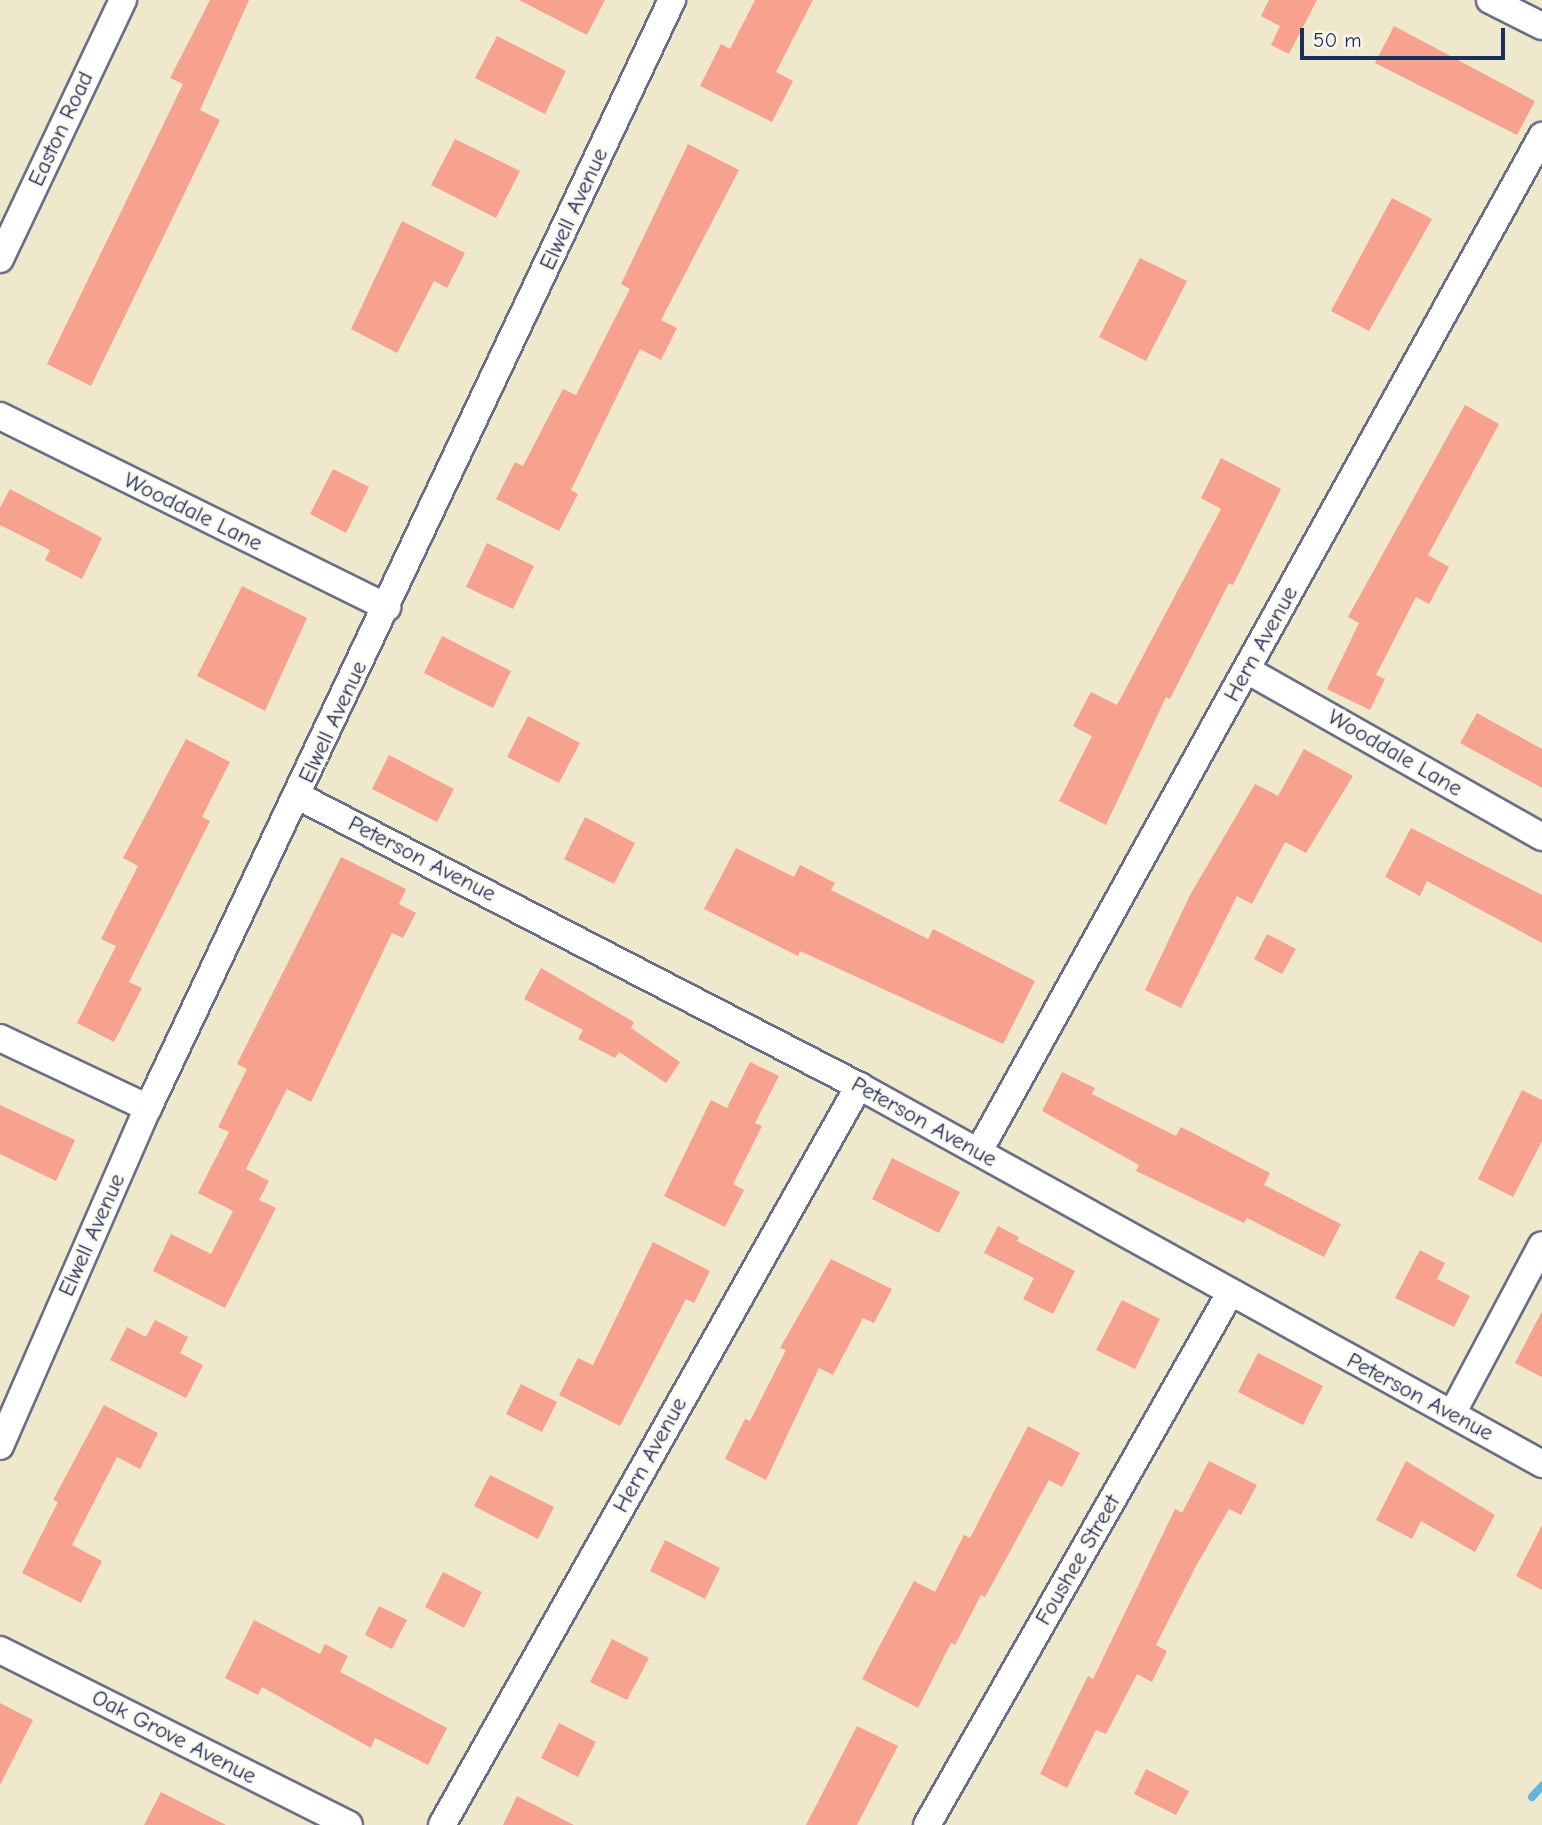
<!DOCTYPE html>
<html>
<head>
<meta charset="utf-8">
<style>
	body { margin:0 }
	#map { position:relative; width:1542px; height:1825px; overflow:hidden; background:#f0e8cd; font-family:"Comic Neue",sans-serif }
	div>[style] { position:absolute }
	.stream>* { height:8px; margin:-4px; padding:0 4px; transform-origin:4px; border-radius:4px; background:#63b4de }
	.building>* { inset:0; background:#f7a18f }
	.roads { filter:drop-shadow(2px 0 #667085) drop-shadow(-2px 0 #667085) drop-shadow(0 2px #667085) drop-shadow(0 -2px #667085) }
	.minor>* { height:26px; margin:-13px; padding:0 13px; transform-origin:13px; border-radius:13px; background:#fff }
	span { translate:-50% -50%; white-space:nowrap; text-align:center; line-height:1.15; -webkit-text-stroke:5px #fbf7ec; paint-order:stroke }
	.street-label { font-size:23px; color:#1b2f5e }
	.scale { position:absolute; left:1300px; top:28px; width:205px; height:32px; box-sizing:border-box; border:4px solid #1b2f5e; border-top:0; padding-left:9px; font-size:21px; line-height:24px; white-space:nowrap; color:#1b2f5e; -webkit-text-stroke:5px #fbf7ec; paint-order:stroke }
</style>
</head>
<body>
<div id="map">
	<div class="stream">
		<i style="left:1532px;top:1797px;width:15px;rotate:-48deg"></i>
	</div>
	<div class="building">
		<i style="clip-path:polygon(210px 0,249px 0,200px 110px,220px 120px,91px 386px,47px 364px,183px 84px,170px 78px)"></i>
		<i style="clip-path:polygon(519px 0,605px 0,587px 35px)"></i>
		<i style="clip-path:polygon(755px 0,813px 0,776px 72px,793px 81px,772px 122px,700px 86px,721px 44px,730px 49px)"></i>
		<i style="clip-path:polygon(1269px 0,1317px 0,1289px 54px,1271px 45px,1280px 26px,1261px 16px)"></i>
		<i style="clip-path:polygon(1394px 26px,1535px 101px,1517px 135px,1375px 63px)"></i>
		<i style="clip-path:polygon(497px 36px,566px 71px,545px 114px,475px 78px)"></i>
		<i style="clip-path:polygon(455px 139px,520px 171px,496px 218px,431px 185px)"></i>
		<i style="clip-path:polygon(688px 144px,739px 170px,661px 320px,677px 328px,661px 360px,640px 349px,571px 490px,578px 494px,559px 531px,496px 499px,515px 462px,523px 466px,563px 389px,576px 395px,630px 289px,621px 284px)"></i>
		<i style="clip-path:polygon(1392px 198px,1432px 219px,1369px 331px,1331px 311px)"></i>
		<i style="clip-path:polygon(402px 221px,465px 253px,447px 288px,434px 281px,397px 353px,351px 329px)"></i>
		<i style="clip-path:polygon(1140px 258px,1187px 281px,1146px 361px,1099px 337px)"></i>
		<i style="clip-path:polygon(1465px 405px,1499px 424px,1428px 555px,1449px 567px,1429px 604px,1416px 597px,1376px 675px,1385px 679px,1370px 710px,1327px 689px,1359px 623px,1348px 617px)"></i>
		<i style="clip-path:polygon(1221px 458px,1281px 489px,1233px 585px,1229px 583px,1170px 699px,1166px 697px,1106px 825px,1059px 801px,1092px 736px,1073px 726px,1091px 692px,1117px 705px,1221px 509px,1201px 498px)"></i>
		<i style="clip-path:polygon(333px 469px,369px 487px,346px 533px,310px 514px)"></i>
		<i style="clip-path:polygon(10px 489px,102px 538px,82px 579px,45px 560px,50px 550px,0 525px,0 508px)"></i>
		<i style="clip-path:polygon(487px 543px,534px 566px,513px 609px,466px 587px)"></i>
		<i style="clip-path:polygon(242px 586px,307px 618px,265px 711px,197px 676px)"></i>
		<i style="clip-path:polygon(442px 636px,511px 671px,493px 708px,424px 673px)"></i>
		<i style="clip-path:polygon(1477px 713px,1542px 749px,1542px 788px,1460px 743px)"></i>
		<i style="clip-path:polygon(528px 716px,580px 743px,559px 783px,507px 757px)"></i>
		<i style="clip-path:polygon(186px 739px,230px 762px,202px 817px,210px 821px,129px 982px,142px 988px,114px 1042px,77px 1023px,116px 946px,101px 939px,138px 866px,123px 858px)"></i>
		<i style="clip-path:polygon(1304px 749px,1353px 776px,1306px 853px,1285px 842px,1252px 904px,1237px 896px,1181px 1008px,1145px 990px,1190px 895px,1255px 784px,1278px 796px)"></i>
		<i style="clip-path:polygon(389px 755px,454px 789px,437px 822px,372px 789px)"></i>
		<i style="clip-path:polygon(585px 817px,635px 843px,614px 884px,564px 859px)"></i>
		<i style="clip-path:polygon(1411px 828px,1542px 895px,1542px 943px,1427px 881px,1420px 896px,1385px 877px)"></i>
		<i style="clip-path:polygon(736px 848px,794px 877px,800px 865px,835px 883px,831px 890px,928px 939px,933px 929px,1035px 981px,1003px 1044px,800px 951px,798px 956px,704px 909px)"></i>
		<i style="clip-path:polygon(341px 857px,406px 889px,399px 904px,416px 913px,403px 938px,392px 933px,311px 1102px,287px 1089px,246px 1169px,269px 1181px,259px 1200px,276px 1208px,225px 1308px,153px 1271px,171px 1234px,211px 1254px,233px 1211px,198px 1193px,229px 1132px,218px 1127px,247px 1069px,237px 1064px)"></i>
		<i style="clip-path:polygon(1267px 934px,1296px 949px,1282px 974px,1254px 959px)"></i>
		<i style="clip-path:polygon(541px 968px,634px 1022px,631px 1028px,680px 1062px,666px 1083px,619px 1052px,615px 1058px,578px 1039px,583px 1030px,524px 999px)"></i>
		<i style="clip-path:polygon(750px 1062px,779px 1076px,755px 1123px,762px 1126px,733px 1184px,744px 1190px,725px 1227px,664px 1196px,711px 1100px,727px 1108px)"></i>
		<i style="clip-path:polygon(1062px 1072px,1095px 1088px,1092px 1094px,1176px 1136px,1181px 1127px,1270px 1173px,1264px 1185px,1341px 1224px,1324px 1257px,1247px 1218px,1244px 1223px,1136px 1171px,1139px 1165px,1042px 1111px)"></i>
		<i style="clip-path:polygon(1522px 1090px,1542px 1100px,1542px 1141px,1513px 1197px,1478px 1179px)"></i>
		<i style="clip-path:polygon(0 1105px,75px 1140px,56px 1181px,0 1154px)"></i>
		<i style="clip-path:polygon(892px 1158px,960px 1192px,939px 1233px,872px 1199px)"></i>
		<i style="clip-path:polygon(998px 1226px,1019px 1237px,1017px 1241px,1075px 1271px,1053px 1314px,1023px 1299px,1034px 1278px,984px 1253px)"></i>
		<i style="clip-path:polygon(653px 1242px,710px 1271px,694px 1303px,686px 1299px,620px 1426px,559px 1395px,578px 1358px,593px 1365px)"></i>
		<i style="clip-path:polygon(1420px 1250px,1445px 1263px,1437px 1279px,1470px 1296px,1454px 1327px,1395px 1298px)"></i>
		<i style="clip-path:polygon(831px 1259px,892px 1289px,874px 1323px,863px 1318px,833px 1375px,819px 1368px,766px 1480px,725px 1459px,745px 1419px,750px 1421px,786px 1350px,780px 1348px)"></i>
		<i style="clip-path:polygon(1122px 1300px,1160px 1319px,1135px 1369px,1096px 1350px)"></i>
		<i style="clip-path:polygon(1542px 1311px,1542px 1377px,1515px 1363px)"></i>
		<i style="clip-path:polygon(155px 1320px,188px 1337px,180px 1353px,203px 1365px,186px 1398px,110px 1360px,127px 1327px,146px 1337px)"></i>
		<i style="clip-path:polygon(1258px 1353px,1323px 1386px,1303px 1425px,1238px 1392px)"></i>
		<i style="clip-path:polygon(521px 1384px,557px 1402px,542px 1432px,506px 1414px)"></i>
		<i style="clip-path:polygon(104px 1405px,158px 1433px,140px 1469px,117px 1457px,72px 1545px,102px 1561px,81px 1603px,22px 1573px,58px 1502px,53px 1500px)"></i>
		<i style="clip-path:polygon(1028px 1426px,1080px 1453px,1062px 1487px,1049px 1480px,985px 1597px,981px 1595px,955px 1645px,951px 1643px,918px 1708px,862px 1679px,914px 1581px,935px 1592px,964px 1535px,970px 1538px)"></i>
		<i style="clip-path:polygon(1209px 1461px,1257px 1485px,1241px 1515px,1229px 1509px,1195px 1568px,1156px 1645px,1167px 1651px,1152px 1682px,1137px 1674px,1106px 1734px,1096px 1730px,1067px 1788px,1040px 1774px,1088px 1676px,1093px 1679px,1175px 1509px,1182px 1513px)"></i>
		<i style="clip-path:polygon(1406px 1461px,1495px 1515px,1475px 1552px,1421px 1521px,1412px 1539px,1376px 1520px)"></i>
		<i style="clip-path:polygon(490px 1475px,554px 1507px,538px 1539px,474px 1506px)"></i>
		<i style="clip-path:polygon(1542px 1525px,1542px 1590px,1516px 1576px)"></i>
		<i style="clip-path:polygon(665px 1540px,720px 1568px,705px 1599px,650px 1571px)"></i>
		<i style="clip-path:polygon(443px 1572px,482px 1592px,464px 1628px,425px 1607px)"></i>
		<i style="clip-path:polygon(379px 1606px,407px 1620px,392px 1649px,365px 1635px)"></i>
		<i style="clip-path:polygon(254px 1620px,320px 1654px,325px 1644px,348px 1656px,340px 1672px,447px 1728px,428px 1765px,375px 1738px,371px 1748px,262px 1687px,258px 1695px,225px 1678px)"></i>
		<i style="clip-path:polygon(612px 1639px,649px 1658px,627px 1700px,590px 1682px)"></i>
		<i style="clip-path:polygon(0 1703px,33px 1720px,0 1785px)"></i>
		<i style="clip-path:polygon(559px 1723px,596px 1742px,578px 1777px,541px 1758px)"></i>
		<i style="clip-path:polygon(857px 1726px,898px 1746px,857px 1825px,806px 1825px)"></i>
		<i style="clip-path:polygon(1146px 1769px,1189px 1791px,1176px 1815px,1134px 1794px)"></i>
		<i style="clip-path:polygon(161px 1792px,226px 1825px,144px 1825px)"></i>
		<i style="clip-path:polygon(517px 1796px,574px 1825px,503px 1825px)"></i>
	</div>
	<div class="roads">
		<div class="minor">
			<i style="left:1490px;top:0;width:58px;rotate:26.6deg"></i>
			<i style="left:0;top:259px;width:287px;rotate:-64.6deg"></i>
			<i style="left:0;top:416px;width:432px;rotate:26.3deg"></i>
			<i style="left:1247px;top:670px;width:339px;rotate:29.5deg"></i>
			<i style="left:298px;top:796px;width:632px;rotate:27.34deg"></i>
			<i style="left:859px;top:1086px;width:781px;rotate:28.96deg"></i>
			<i style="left:0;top:1038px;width:164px;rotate:25.3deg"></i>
			<i style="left:979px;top:1151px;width:1161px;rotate:-60.98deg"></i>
			<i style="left:1452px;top:1414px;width:191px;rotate:-62deg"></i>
			<i style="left:0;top:1446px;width:369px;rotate:-66.4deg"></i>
			<i style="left:148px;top:1108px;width:1226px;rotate:-64.69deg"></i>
			<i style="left:0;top:1650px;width:390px;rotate:26.6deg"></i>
			<i style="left:442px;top:1825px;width:849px;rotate:-60.57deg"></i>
			<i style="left:927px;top:1825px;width:610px;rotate:-60.33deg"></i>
		</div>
	</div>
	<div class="street-label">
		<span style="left:61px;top:129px;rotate:-65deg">Easton Road</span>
		<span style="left:574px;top:209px;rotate:-65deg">Elwell Avenue</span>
		<span style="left:193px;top:512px;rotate:26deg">Wooddale Lane</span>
		<span style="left:1261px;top:644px;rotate:-61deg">Hern Avenue</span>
		<span style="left:333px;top:722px;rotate:-65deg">Elwell Avenue</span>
		<span style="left:1395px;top:753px;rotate:30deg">Wooddale Lane</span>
		<span style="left:422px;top:859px;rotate:27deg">Peterson Avenue</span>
		<span style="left:924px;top:1122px;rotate:29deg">Peterson Avenue</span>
		<span style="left:92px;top:1235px;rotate:-66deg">Elwell Avenue</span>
		<span style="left:1420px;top:1397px;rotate:28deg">Peterson Avenue</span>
		<span style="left:650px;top:1455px;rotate:-61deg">Hern Avenue</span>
		<span style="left:1078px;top:1560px;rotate:-60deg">Foushee Street</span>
		<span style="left:174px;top:1737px;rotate:27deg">Oak Grove Avenue</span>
	</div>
	<div class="scale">50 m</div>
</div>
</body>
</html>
